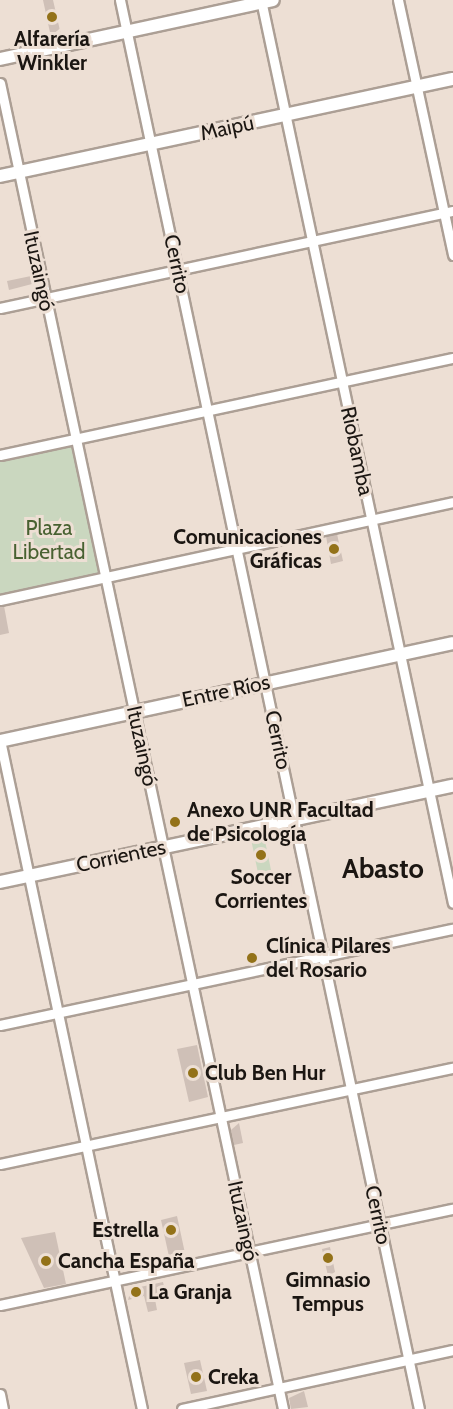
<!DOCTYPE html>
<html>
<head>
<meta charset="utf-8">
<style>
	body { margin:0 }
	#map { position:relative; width:453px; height:1409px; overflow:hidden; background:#eddfd4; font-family:Cabin,sans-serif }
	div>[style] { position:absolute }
	.green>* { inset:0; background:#cad7bf }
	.building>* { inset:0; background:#cfc0b7 }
	.roads { filter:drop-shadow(2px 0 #ac9f95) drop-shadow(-2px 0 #ac9f95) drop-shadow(0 2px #ac9f95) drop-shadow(0 -2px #ac9f95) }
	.minor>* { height:9px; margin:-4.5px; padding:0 4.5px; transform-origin:4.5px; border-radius:4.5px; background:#fff }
	.major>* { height:12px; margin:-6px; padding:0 6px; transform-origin:6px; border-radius:6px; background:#fff }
	.dots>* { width:16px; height:16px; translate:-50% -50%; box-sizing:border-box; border:3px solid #eddfd4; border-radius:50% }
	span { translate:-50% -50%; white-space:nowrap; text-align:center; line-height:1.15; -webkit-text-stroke:6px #eddfd4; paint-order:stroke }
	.poi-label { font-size:21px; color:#1b1612; font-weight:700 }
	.right { translate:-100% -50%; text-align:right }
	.left { translate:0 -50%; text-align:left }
	.street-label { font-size:21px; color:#1b1612 }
	.park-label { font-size:21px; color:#486131 }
	.district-label { font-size:27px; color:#1b1612; font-weight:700 }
</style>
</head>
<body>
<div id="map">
	<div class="green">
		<i style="clip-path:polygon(75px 438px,107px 577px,0 600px,0 455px)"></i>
		<i style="clip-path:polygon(264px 836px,271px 870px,258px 873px,251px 839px)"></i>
	</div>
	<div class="building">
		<i style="clip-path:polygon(43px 0,53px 0,61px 35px,51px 37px)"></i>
		<i style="clip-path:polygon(31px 276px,32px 284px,9px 290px,7px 281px)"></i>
		<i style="clip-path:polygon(337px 534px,343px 561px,331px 564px,326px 536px)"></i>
		<i style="clip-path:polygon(4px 606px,9px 633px,0 635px,0 607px)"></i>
		<i style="clip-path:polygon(197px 1045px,208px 1097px,189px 1102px,177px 1049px)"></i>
		<i style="clip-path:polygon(239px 1123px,243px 1143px,234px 1145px,231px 1130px)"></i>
		<i style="clip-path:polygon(177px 1216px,186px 1258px,170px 1261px,161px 1220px)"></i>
		<i style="clip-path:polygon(55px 1232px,66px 1284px,44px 1288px,21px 1238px)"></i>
		<i style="clip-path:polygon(330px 1247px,335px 1272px,328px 1276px,322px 1249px)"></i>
		<i style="clip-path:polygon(163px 1282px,165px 1291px,154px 1294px,157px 1310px,148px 1312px,144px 1296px,128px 1300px,131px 1289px)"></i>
		<i style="clip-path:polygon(200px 1360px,207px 1391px,191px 1394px,184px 1363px)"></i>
		<i style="clip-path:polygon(304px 1391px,308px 1407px,291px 1409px,289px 1398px)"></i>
	</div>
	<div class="roads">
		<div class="minor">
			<i style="left:120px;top:0;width:1440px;rotate:78.02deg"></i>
			<i style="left:261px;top:0;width:923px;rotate:78deg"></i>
			<i style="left:398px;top:0;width:261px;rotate:77.8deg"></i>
			<i style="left:0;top:83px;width:1356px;rotate:77.95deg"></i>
			<i style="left:0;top:308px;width:463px;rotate:-12.1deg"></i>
			<i style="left:0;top:455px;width:463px;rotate:-12.1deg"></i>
			<i style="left:0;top:600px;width:463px;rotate:-12.2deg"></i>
			<i style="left:0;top:740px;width:684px;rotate:78.02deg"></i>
			<i style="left:0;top:1025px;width:463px;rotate:-12deg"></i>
			<i style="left:0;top:1164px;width:463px;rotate:-12deg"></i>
			<i style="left:0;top:1305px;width:463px;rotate:-12deg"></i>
			<i style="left:0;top:1394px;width:15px;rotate:79deg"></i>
			<i style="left:182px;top:1409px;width:277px;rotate:-12.3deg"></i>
		</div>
		<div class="major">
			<i style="left:0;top:59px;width:279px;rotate:-12.2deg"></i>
			<i style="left:0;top:176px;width:463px;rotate:-12.1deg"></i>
			<i style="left:0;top:741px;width:463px;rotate:-12.2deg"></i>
			<i style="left:0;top:882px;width:463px;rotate:-12deg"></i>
		</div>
	</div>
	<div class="dots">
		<i style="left:52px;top:17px;background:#937219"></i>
		<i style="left:334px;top:549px;background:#937219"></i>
		<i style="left:175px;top:822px;background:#937219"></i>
		<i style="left:261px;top:855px;background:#937219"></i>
		<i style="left:252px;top:958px;background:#937219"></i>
		<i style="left:193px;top:1073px;background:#937219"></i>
		<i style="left:171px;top:1230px;background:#937219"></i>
		<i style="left:328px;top:1258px;background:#937219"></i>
		<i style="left:46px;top:1261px;background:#937219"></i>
		<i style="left:136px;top:1292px;background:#937219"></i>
		<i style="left:196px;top:1377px;background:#937219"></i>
	</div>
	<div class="poi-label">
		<span style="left:52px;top:51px">Alfarería<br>Winkler</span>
		<span class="right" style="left:322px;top:549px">Comunicaciones<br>Gráficas</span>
		<span class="left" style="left:187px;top:822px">Anexo UNR Facultad<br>de Psicología</span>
		<span style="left:261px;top:889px">Soccer<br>Corrientes</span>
		<span class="left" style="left:266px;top:958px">Clínica Pilares<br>del Rosario</span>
		<span class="left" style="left:205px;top:1073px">Club Ben Hur</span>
		<span class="right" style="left:159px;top:1230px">Estrella</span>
		<span class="left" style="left:58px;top:1261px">Cancha España</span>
		<span style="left:328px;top:1292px">Gimnasio<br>Tempus</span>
		<span class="left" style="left:148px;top:1292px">La Granja</span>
		<span class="left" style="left:208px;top:1377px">Creka</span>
	</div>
	<div class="street-label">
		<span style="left:227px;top:128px;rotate:-12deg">Maipú</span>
		<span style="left:177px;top:264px;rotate:78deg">Cerrito</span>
		<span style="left:39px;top:271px;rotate:78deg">Ituzaingó</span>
		<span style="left:357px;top:451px;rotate:78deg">Riobamba</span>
		<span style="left:226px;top:691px;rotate:-12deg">Entre Ríos</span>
		<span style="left:278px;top:740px;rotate:78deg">Cerrito</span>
		<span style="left:142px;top:746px;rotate:78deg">Ituzaingó</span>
		<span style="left:121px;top:856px;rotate:-12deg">Corrientes</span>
		<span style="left:378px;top:1215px;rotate:78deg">Cerrito</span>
		<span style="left:243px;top:1221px;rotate:78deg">Ituzaingó</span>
	</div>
	<div class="park-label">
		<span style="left:49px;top:540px">Plaza<br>Libertad</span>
	</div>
	<div class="district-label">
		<span style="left:383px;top:869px">Abasto</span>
	</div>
</div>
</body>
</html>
